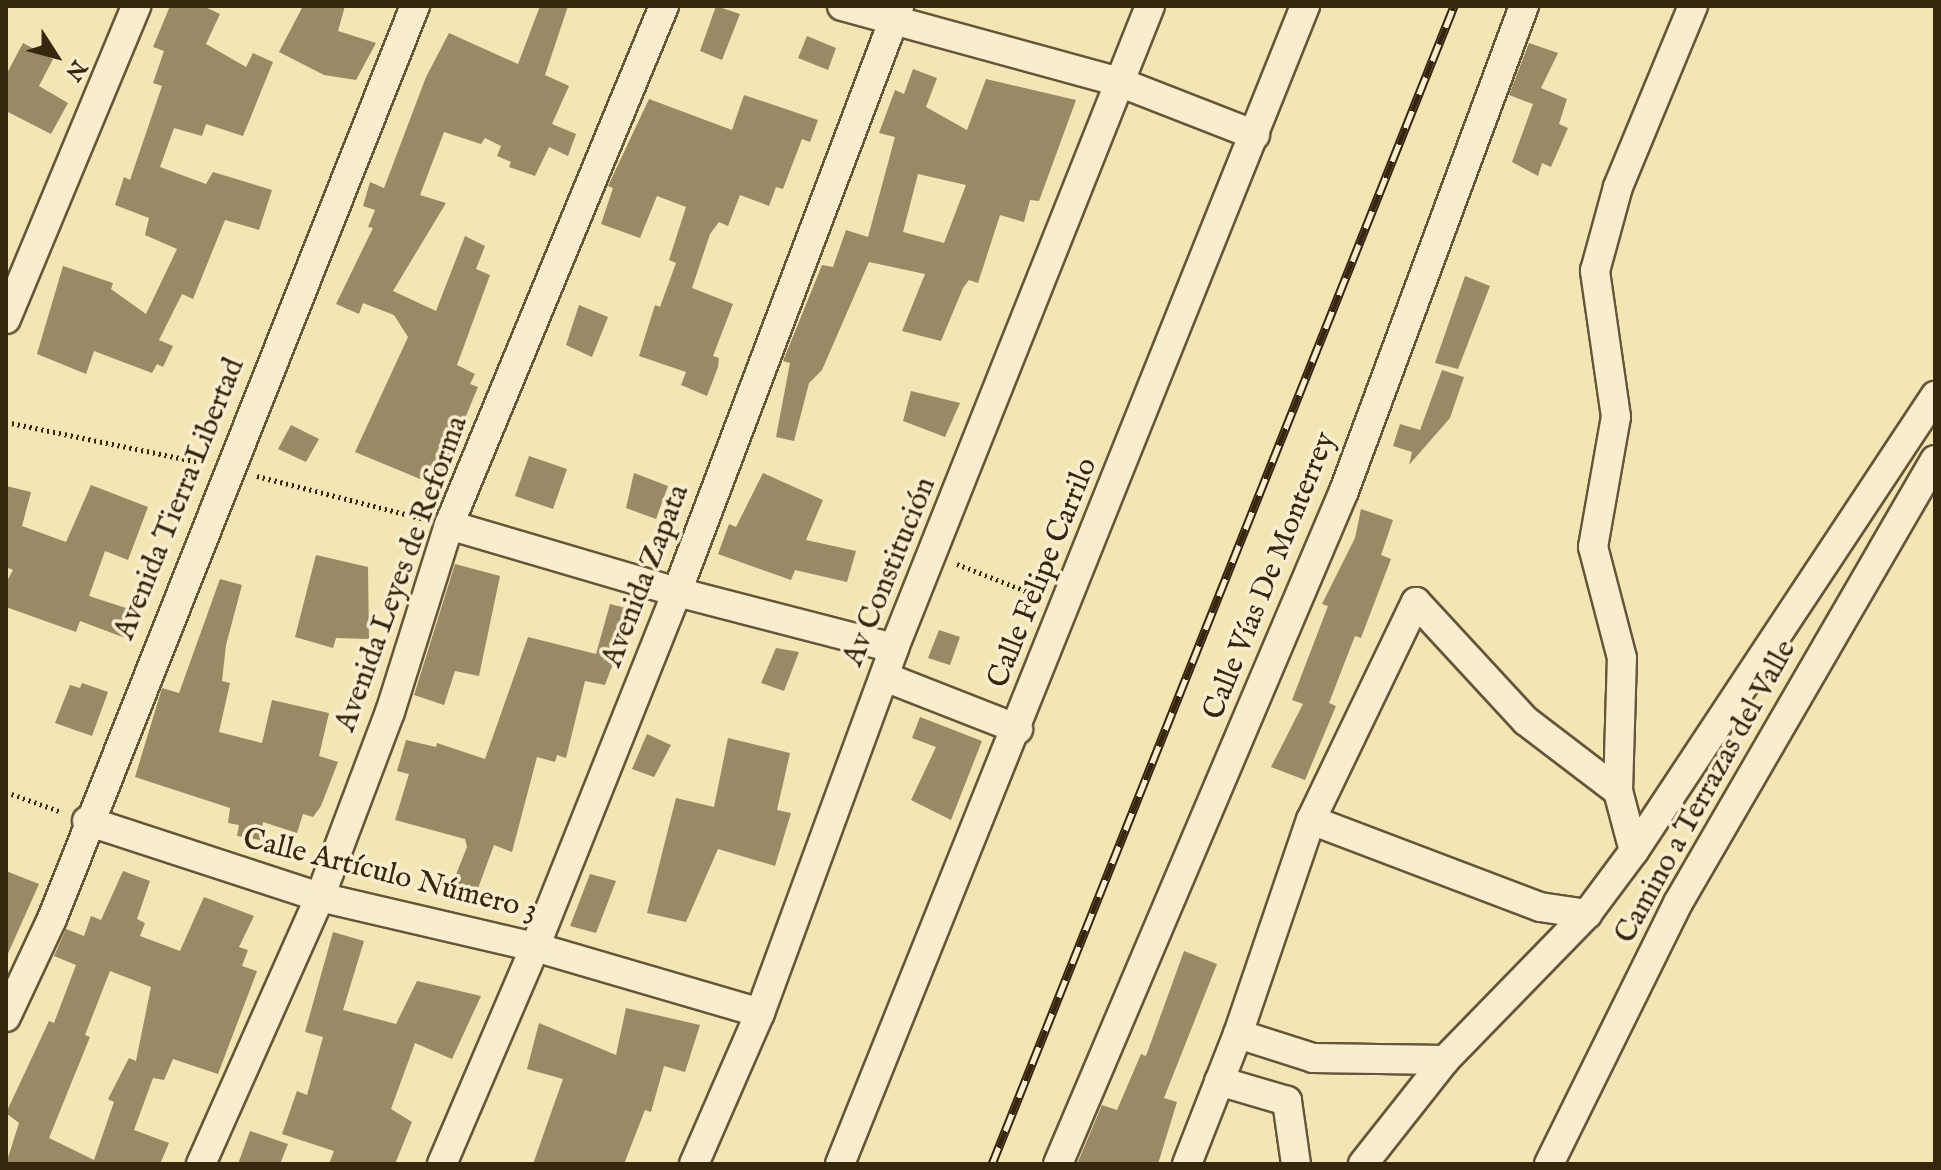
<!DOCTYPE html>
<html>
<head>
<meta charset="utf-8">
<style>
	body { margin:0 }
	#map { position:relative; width:1941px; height:1170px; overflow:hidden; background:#f4e5b5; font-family:"IM FELL English",serif }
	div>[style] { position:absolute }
	.building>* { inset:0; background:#998965 }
	.path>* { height:5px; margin-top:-2.5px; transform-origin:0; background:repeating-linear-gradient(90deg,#37260e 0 2px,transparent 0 6px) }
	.roads { filter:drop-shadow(2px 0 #665638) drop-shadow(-2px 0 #665638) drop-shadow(0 2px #665638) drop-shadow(0 -2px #665638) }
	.minor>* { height:28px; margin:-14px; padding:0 14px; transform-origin:14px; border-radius:14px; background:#f8eecf }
	.rail>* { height:9px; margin-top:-4.5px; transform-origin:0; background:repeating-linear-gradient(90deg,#f8eecf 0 18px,#37260e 0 36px); box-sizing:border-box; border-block:2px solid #37260e }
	span { translate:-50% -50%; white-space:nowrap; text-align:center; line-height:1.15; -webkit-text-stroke:7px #f8eecf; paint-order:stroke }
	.street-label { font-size:30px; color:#37260e }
	.frame { position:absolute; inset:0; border:8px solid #37260e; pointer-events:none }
	.north { position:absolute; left:16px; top:16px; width:80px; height:80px; -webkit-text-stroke:6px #f8eecf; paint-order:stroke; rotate:126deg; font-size:22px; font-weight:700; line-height:32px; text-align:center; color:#37260e }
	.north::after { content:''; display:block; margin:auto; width:28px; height:36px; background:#37260e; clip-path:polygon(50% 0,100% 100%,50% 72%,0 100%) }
</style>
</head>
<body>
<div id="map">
	<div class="building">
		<i style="clip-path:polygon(170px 6px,203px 6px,220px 14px,206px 44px,246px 67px,253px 53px,273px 62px,243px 136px,206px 124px,202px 136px,174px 128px,160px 167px,206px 184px,213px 172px,272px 190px,259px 230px,225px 220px,193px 299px,182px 294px,159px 340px,173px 346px,163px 367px,157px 364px,152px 373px,94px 351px,86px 374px,37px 354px,63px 266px,113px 283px,111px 289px,146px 314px,177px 249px,145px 235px,149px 218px,115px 205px,124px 177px,130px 180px,162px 86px,153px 83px,164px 51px,153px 47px)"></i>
		<i style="clip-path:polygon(303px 6px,345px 6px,338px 31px,376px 43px,356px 80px,324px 75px,279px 52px)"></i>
		<i style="clip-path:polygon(540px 6px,568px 6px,545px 75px,569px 86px,552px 124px,576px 134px,568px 156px,549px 147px,535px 176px,509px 167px,511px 162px,497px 156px,501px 146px,485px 138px,481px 144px,444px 132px,420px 195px,446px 203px,393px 291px,436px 311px,465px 236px,485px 246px,476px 269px,490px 275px,457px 365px,475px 374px,470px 384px,478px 387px,437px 486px,355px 452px,408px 337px,394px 315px,363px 303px,359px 314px,336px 304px,373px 228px,368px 227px,375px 210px,363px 206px,370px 182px,384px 188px,426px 77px,449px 33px,518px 64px)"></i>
		<i style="clip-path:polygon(716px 6px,740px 14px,722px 60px,700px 51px)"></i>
		<i style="clip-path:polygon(807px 36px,836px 48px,828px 70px,798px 58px)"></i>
		<i style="clip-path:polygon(23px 43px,53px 59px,39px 86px,68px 103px,51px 134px,6px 111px,6px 75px)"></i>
		<i style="clip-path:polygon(1529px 43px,1558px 53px,1541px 88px,1567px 99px,1559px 124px,1568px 128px,1551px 167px,1542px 163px,1538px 176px,1512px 162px,1533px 104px,1509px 95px)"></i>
		<i style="clip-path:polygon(evenodd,913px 69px,937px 78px,926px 107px,967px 130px,986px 79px,1076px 100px,1039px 201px,1030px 200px,1024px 222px,1000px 215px,978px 283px,969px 280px,963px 288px,941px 341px,902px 331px,925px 274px,869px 262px,822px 370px,809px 383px,794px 441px,776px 437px,790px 363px,783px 361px,822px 265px,833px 267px,846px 230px,868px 237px,895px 137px,879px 133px,895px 90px,904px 94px,913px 69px,918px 174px,966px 185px,944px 243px,903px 232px,918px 174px)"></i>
		<i style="clip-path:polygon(744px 95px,818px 120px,810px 142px,802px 139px,783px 189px,776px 187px,769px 206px,740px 195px,728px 226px,719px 222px,710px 234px,692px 288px,733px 304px,713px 356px,719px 358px,718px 367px,707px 396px,681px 385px,686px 372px,639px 356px,655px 305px,660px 307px,676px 263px,669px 260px,686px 207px,657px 196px,640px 238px,601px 224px,613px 188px,608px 186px,649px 99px,732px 130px)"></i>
		<i style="clip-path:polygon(1465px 276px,1490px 286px,1458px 369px,1435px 363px)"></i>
		<i style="clip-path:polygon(579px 305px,608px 317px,592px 357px,566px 345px)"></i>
		<i style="clip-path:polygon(1442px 370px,1464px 377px,1450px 418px,1409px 465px,1412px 452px,1393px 446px,1400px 424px,1420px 430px)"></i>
		<i style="clip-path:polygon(911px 391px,960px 403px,945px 437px,903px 421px)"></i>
		<i style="clip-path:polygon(291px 425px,319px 439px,306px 462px,278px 449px)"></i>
		<i style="clip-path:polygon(529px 456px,567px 469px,553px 509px,515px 496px)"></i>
		<i style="clip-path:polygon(634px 473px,668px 486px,656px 519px,626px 508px)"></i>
		<i style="clip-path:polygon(763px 473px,823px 500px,806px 540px,856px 551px,847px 582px,795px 570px,791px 580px,718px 554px,729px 524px,736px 527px)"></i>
		<i style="clip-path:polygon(91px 485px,148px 507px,128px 560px,105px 551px,89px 596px,138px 612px,128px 639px,80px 621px,76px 632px,6px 607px,6px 583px,13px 570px,6px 567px,6px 486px,31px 492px,22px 526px,66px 542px)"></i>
		<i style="clip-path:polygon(1361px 509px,1393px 520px,1381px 555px,1391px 559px,1361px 638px,1355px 636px,1346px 659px,1329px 703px,1336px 706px,1305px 780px,1271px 767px,1303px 704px,1292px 700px,1328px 606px,1322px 604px,1355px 538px)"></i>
		<i style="clip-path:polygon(316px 555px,368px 567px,369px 639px,336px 638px,333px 648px,295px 637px)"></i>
		<i style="clip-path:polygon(455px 564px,500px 576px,479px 676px,455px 671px,444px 705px,414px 695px)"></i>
		<i style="clip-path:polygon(220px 579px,242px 585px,226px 645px,222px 681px,230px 683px,219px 732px,262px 743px,272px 700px,329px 713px,319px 756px,338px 762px,321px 806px,313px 817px,303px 814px,297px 833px,263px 822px,260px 840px,237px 836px,239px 825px,228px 823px,230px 808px,135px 777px,162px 688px,179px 693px)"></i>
		<i style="clip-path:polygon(610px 604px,633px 610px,605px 685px,585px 681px,566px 758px,557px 755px,555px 762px,537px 757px,512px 852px,494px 845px,477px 891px,453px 882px,467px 847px,465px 839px,395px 820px,409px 774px,397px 771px,406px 740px,436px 747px,437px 743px,485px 759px,528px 637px,596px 654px)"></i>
		<i style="clip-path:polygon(939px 630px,960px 637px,950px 665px,928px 658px)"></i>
		<i style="clip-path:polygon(776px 648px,799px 652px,784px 691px,761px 683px)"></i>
		<i style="clip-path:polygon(82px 683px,108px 692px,92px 736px,55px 723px,70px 685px,80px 688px)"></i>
		<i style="clip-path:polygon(920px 717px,982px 741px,951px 820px,911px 800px,936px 747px,912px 738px)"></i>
		<i style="clip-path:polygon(647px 734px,671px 745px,654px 777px,632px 769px)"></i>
		<i style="clip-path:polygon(728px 738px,790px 753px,777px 810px,791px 813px,775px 866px,718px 849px,686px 922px,647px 913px,676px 798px,714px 807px)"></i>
		<i style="clip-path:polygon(6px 871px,39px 884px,6px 958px)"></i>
		<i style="clip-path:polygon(evenodd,123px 871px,150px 881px,137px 919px,145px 923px,140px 936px,180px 951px,204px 897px,254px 916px,239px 947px,248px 950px,242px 966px,257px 971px,218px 1074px,173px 1059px,164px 1080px,153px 1078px,134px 1130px,169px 1143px,160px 1164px,6px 1164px,19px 1123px,6px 1113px,49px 1021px,54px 1023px,76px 965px,54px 956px,66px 929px,84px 936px,91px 916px,101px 920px,123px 871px,110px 971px,151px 987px,136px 1061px,129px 1058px,108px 1099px,114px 1102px,94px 1160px,49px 1138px,90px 1037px,85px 1035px,110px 971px)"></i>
		<i style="clip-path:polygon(590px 874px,616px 881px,596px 933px,570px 926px)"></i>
		<i style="clip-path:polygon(333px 932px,364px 941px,343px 1010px,396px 1024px,417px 981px,481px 996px,452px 1059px,415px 1043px,391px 1109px,412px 1122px,395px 1164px,329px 1164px,334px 1151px,282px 1134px,297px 1091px,307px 1095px,323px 1037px,305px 1032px)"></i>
		<i style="clip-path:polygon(1184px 951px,1217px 964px,1164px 1098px,1177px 1102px,1158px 1164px,1077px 1164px,1102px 1105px,1117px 1110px,1141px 1054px,1146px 1056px)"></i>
		<i style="clip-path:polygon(626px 1008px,700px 1025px,685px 1072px,664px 1066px,651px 1112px,645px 1110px,624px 1164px,533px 1164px,563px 1079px,527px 1069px,539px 1023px,616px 1055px)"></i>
		<i style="clip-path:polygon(250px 1131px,288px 1144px,280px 1164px,238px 1164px)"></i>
	</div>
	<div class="path">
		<i style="left:6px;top:422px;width:202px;rotate:11.7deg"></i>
		<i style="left:257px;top:476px;width:173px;rotate:14.4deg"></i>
		<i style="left:957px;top:564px;width:90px;rotate:21.4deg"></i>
		<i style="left:6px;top:792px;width:59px;rotate:19.7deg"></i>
	</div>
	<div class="roads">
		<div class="minor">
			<i style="left:842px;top:6px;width:287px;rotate:15.3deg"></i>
			<i style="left:1119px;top:82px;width:146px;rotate:21.3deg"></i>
			<i style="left:6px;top:319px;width:339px;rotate:-67.4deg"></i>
			<i style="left:449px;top:525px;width:238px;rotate:16.4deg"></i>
			<i style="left:677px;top:592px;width:224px;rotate:14.5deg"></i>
			<i style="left:885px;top:677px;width:143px;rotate:21.4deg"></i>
			<i style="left:1618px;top:791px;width:133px;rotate:-88.3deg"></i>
			<i style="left:1622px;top:658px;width:115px;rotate:-104.6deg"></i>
			<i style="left:1593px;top:547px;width:132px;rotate:-80deg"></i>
			<i style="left:1616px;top:417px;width:148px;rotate:-98.2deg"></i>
			<i style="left:1595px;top:271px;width:87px;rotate:-74.7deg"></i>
			<i style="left:1618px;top:187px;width:196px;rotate:-67.5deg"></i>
			<i style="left:1311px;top:820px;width:245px;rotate:20.8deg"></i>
			<i style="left:1540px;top:907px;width:48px;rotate:8.5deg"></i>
			<i style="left:87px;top:821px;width:245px;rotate:18.1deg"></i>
			<i style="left:320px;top:897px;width:221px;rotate:13.1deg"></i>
			<i style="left:535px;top:947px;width:234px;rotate:16.3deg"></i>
			<i style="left:6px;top:1017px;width:108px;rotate:-64.9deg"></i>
			<i style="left:52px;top:919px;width:983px;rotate:-68.32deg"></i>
			<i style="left:1238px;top:1034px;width:79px;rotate:17.7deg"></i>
			<i style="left:1313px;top:1058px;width:132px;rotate:0.9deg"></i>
			<i style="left:1445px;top:1060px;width:204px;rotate:-45.8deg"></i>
			<i style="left:1587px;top:914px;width:79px;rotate:-53.3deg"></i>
			<i style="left:1634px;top:851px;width:546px;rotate:-56.51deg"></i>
			<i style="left:1219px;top:1081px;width:71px;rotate:16.4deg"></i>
			<i style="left:1287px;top:1101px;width:64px;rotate:81.9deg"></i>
			<i style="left:201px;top:1164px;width:292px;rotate:-66deg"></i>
			<i style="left:320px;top:897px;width:198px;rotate:-69.3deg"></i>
			<i style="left:390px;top:712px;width:196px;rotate:-72.5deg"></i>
			<i style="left:449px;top:525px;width:562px;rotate:-67.5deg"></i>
			<i style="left:442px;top:1164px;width:236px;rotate:-66.8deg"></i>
			<i style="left:535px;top:947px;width:382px;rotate:-68.2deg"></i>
			<i style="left:677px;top:592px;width:627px;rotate:-69.25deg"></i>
			<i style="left:694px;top:1164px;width:165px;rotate:-66.4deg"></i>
			<i style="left:760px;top:1013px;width:389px;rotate:-69.8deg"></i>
			<i style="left:894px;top:648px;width:691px;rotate:-68.26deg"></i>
			<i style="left:840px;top:1164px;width:1248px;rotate:-68.12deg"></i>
			<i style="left:1058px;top:1164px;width:731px;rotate:-66.98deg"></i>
			<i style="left:1344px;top:491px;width:517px;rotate:-69.64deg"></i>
			<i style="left:1187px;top:1164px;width:140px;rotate:-68.6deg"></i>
			<i style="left:1238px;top:1034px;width:226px;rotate:-71.2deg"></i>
			<i style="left:1311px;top:820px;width:242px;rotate:-64.3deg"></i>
			<i style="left:1416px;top:602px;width:162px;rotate:47.3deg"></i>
			<i style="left:1526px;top:721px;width:116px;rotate:37.3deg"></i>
			<i style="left:1618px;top:791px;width:62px;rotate:75.1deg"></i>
			<i style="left:1363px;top:1164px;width:132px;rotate:-51.7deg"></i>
			<i style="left:1549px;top:1164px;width:291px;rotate:-63.7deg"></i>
			<i style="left:1678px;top:903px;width:512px;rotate:-59.88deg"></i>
		</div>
	</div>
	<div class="rail">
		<i style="left:992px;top:1164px;width:1247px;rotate:-68.25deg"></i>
	</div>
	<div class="street-label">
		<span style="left:180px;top:499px;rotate:-68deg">Avenida Tierra Libertad</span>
		<span style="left:890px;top:572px;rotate:-68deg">Av Constitución</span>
		<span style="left:1043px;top:573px;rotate:-68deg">Calle Felipe Carrilo</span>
		<span style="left:402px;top:574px;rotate:-70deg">Avenida Leyes de Reforma</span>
		<span style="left:646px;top:576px;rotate:-69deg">Avenida Zapata</span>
		<span style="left:1270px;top:576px;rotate:-68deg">Calle Vías De Monterrey</span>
		<span style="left:1706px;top:792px;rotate:-61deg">Camino a Terrazas del Valle</span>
		<span style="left:390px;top:875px;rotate:14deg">Calle Artículo Número 3</span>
	</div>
	<div class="frame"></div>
	<div class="north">N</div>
</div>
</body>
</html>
